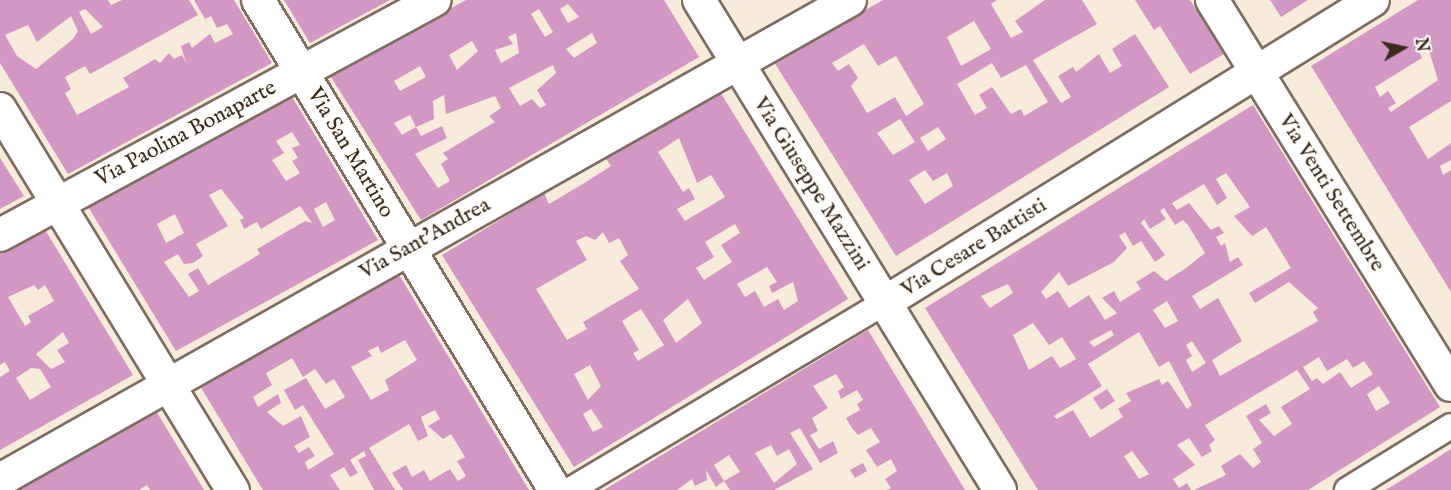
<!DOCTYPE html>
<html>
<head>
<meta charset="utf-8">
<style>
	body { margin:0 }
	#map { position:relative; width:1451px; height:490px; overflow:hidden; background:#f7ecda; font-family:"IM FELL English",serif }
	div>[style] { position:absolute }
	.building>* { inset:0; background:#d397c4 }
	.roads { filter:drop-shadow(2px 0 #7d6e60) drop-shadow(-2px 0 #7d6e60) drop-shadow(0 2px #7d6e60) drop-shadow(0 -2px #7d6e60) }
	.pedestrian>* { height:24px; margin:-12px; padding:0 12px; transform-origin:12px; border-radius:12px; background:#fff }
	.minor>* { height:32px; margin:-16px; padding:0 16px; transform-origin:16px; border-radius:16px; background:#fff }
	span { translate:-50% -50%; white-space:nowrap; text-align:center; line-height:1.15; -webkit-text-stroke:4.5px #fdfcf7; paint-order:stroke }
	.street-label { font-size:22px; color:#3b2a1e }
	.north { position:absolute; left:1373px; top:18px; width:60px; height:60px; -webkit-text-stroke:4px #fdfcf7; paint-order:stroke; rotate:81deg; font-size:16px; font-weight:700; line-height:24px; text-align:center; color:#3b2a1e }
	.north::after { content:''; display:block; margin:auto; width:21px; height:27px; background:#3b2a1e; clip-path:polygon(50% 0,100% 100%,50% 72%,0 100%) }
</style>
</head>
<body>
<div id="map">
	<div class="building">
		<i style="clip-path:polygon(evenodd,0 0,108px 0,111px 5px,122px 0,189px 0,198px 15px,90px 74px,85px 66px,65px 77px,71px 89px,65px 93px,77px 115px,129px 87px,123px 78px,155px 59px,160px 63px,169px 53px,174px 59px,182px 55px,186px 63px,181px 46px,189px 42px,192px 48px,210px 34px,215px 43px,233px 34px,227px 24px,217px 28px,211px 16px,205px 19px,194px 0,234px 0,272px 63px,68px 174px,0 63px,0 0,85px 9px,103px 27px,91px 34px,79px 12px,85px 9px,0 0,71px 16px,78px 31px,73px 39px,36px 69px,17px 56px,5px 35px,28px 25px,37px 42px,71px 16px)"></i>
		<i style="clip-path:polygon(284px 0,390px 0,310px 43px)"></i>
		<i style="clip-path:polygon(evenodd,466px 0,664px 0,699px 57px,421px 220px,329px 74px,466px 0,568px 4px,579px 17px,568px 23px,560px 9px,568px 4px,466px 0,539px 9px,553px 32px,545px 37px,531px 14px,539px 9px,466px 0,516px 33px,519px 53px,501px 63px,495px 50px,513px 44px,508px 37px,516px 33px,466px 0,592px 33px,597px 43px,574px 58px,566px 49px,592px 33px,466px 0,472px 41px,478px 51px,457px 70px,449px 55px,472px 41px,466px 0,553px 65px,556px 73px,537px 90px,546px 105px,540px 108px,532px 99px,520px 106px,509px 88px,553px 65px,466px 0,420px 66px,426px 77px,400px 91px,394px 81px,420px 66px,466px 0,444px 95px,446px 114px,495px 96px,501px 108px,489px 116px,495px 122px,443px 153px,448px 159px,441px 164px,450px 181px,438px 188px,415px 154px,447px 138px,442px 126px,421px 136px,416px 127px,402px 135px,394px 123px,410px 115px,416px 127px,434px 119px,433px 101px,444px 95px)"></i>
		<i style="clip-path:polygon(evenodd,883px 0,997px 0,991px 4px,1011px 38px,1023px 32px,1015px 21px,1045px 0,1082px 0,1097px 24px,1033px 60px,1061px 103px,1071px 97px,1058px 76px,1073px 67px,1076px 72px,1099px 54px,1110px 73px,1122px 66px,1112px 49px,1135px 34px,1169px 87px,896px 256px,774px 62px,883px 0,974px 21px,991px 49px,961px 66px,947px 37px,974px 21px,883px 0,864px 44px,878px 66px,896px 56px,924px 104px,906px 116px,895px 97px,867px 113px,851px 86px,858px 78px,849px 64px,838px 71px,832px 63px,864px 44px,883px 0,992px 63px,1001px 78px,1026px 65px,1048px 102px,1024px 116px,1021px 109px,1011px 114px,992px 87px,979px 95px,987px 108px,975px 115px,957px 84px,992px 63px,883px 0,900px 119px,915px 142px,893px 155px,877px 133px,900px 119px,883px 0,938px 127px,946px 139px,928px 151px,920px 138px,938px 127px,883px 0,925px 170px,933px 181px,947px 173px,953px 186px,925px 204px,909px 180px,925px 170px)"></i>
		<i style="clip-path:polygon(1135px 0,1190px 0,1224px 54px,1190px 74px,1160px 26px,1154px 30px)"></i>
		<i style="clip-path:polygon(1270px 0,1308px 0,1281px 17px)"></i>
		<i style="clip-path:polygon(evenodd,1418px 0,1451px 0,1451px 101px,1409px 127px,1428px 159px,1451px 143px,1451px 160px,1440px 166px,1443px 175px,1451px 170px,1451px 292px,1311px 66px,1418px 0,1426px 41px,1438px 80px,1391px 112px,1388px 108px,1396px 103px,1388px 91px,1380px 97px,1375px 87px,1422px 58px,1416px 46px,1426px 41px)"></i>
		<i style="clip-path:polygon(evenodd,717px 87px,848px 299px,574px 467px,442px 255px,544px 193px,549px 204px,581px 185px,611px 166px,604px 156px,717px 87px,679px 138px,697px 183px,711px 175px,725px 197px,685px 221px,677px 209px,695px 199px,689px 188px,683px 192px,658px 152px,679px 138px,717px 87px,735px 224px,740px 233px,721px 245px,732px 262px,704px 280px,696px 268px,714px 257px,705px 242px,735px 224px,717px 87px,603px 232px,609px 243px,619px 238px,628px 255px,620px 261px,639px 289px,583px 322px,587px 329px,567px 340px,536px 289px,587px 260px,576px 241px,586px 236px,595px 240px,603px 232px,717px 87px,767px 267px,777px 282px,769px 286px,772px 293px,793px 282px,798px 301px,784px 310px,778px 299px,764px 307px,755px 291px,745px 297px,737px 284px,767px 267px,717px 87px,688px 299px,702px 323px,676px 343px,663px 320px,688px 299px,717px 87px,641px 309px,664px 345px,638px 361px,633px 353px,639px 350px,622px 321px,641px 309px,717px 87px,590px 365px,601px 386px,588px 400px,574px 374px,590px 365px,717px 87px,591px 409px,603px 427px,593px 432px,583px 414px,591px 409px)"></i>
		<i style="clip-path:polygon(evenodd,291px 95px,378px 240px,176px 351px,87px 205px,291px 95px,292px 132px,300px 145px,292px 148px,298px 158px,292px 161px,300px 173px,286px 181px,272px 160px,284px 153px,276px 141px,292px 132px,291px 95px,221px 189px,244px 218px,240px 220px,244px 229px,257px 222px,261px 229px,300px 206px,312px 223px,305px 221px,257px 249px,260px 254px,208px 285px,198px 268px,188px 274px,199px 291px,189px 297px,164px 262px,178px 254px,184px 264px,193px 263px,203px 256px,196px 244px,228px 226px,209px 195px,221px 189px,291px 95px,326px 202px,335px 220px,323px 227px,314px 209px,326px 202px,291px 95px,175px 214px,184px 233px,166px 243px,157px 224px,175px 214px)"></i>
		<i style="clip-path:polygon(evenodd,1253px 105px,1440px 407px,1308px 490px,1194px 490px,1226px 475px,1221px 466px,1240px 454px,1253px 468px,1261px 462px,1253px 449px,1262px 443px,1246px 416px,1266px 404px,1271px 413px,1259px 420px,1274px 436px,1292px 424px,1281px 407px,1310px 389px,1297px 370px,1205px 425px,1215px 440px,1209px 445px,1212px 451px,1202px 457px,1189px 438px,1177px 445px,1195px 465px,1173px 479px,1179px 488px,1187px 483px,1191px 490px,1038px 490px,925px 308px,1253px 105px,1226px 173px,1250px 207px,1234px 216px,1252px 236px,1266px 227px,1291px 268px,1249px 293px,1255px 303px,1289px 282px,1318px 308px,1313px 312px,1318px 321px,1220px 376px,1212px 360px,1242px 341px,1218px 298px,1200px 309px,1192px 296px,1243px 265px,1238px 257px,1230px 262px,1225px 243px,1221px 246px,1216px 237px,1224px 233px,1219px 226px,1211px 230px,1189px 203px,1177px 210px,1172px 203px,1204px 184px,1217px 205px,1227px 198px,1216px 179px,1226px 173px,1253px 105px,1164px 208px,1175px 225px,1183px 220px,1188px 225px,1205px 253px,1186px 268px,1166px 281px,1154px 271px,1136px 282px,1141px 289px,1120px 302px,1114px 291px,1102px 298px,1117px 313px,1105px 320px,1089px 295px,1069px 308px,1058px 291px,1046px 299px,1041px 292px,1059px 272px,1068px 286px,1114px 262px,1127px 248px,1119px 236px,1125px 232px,1133px 246px,1141px 241px,1155px 262px,1165px 255px,1141px 223px,1144px 219px,1150px 229px,1166px 219px,1160px 211px,1164px 208px,1253px 105px,1008px 284px,1013px 293px,990px 308px,981px 296px,1008px 284px,1253px 105px,1167px 301px,1178px 321px,1165px 328px,1153px 310px,1167px 301px,1253px 105px,1033px 323px,1049px 345px,1062px 337px,1076px 359px,1060px 368px,1052px 356px,1029px 370px,1013px 335px,1033px 323px,1253px 105px,1111px 330px,1114px 335px,1094px 347px,1089px 342px,1111px 330px,1253px 105px,1139px 332px,1159px 367px,1169px 361px,1192px 405px,1187px 409px,1168px 381px,1162px 385px,1159px 379px,1126px 393px,1131px 401px,1118px 409px,1123px 417px,1090px 438px,1073px 410px,1057px 419px,1054px 416px,1102px 386px,1088px 364px,1139px 332px,1253px 105px,1192px 341px,1206px 363px,1192px 372px,1186px 360px,1192px 356px,1186px 345px,1192px 341px,1253px 105px,1319px 357px,1327px 371px,1347px 359px,1353px 368px,1364px 361px,1373px 374px,1351px 388px,1340px 372px,1323px 384px,1317px 378px,1312px 381px,1303px 367px,1319px 357px,1253px 105px,1379px 386px,1390px 403px,1376px 411px,1367px 394px,1379px 386px,1253px 105px,1132px 451px,1149px 474px,1139px 479px,1124px 456px,1132px 451px)"></i>
		<i style="clip-path:polygon(0 158px,24px 196px,0 209px)"></i>
		<i style="clip-path:polygon(evenodd,44px 228px,133px 375px,0 450px,0 377px,10px 371px,5px 362px,0 365px,0 252px,44px 228px,34px 285px,38px 290px,45px 285px,54px 301px,28px 316px,31px 322px,25px 326px,8px 297px,34px 285px,44px 228px,63px 332px,69px 343px,57px 350px,65px 362px,51px 369px,36px 354px,63px 332px,44px 228px,31px 368px,40px 369px,51px 387px,30px 400px,16px 378px,31px 368px)"></i>
		<i style="clip-path:polygon(evenodd,398px 273px,529px 490px,403px 490px,392px 473px,406px 465px,412px 477px,424px 470px,430px 481px,450px 469px,458px 481px,466px 476px,457px 461px,465px 457px,451px 434px,443px 439px,428px 426px,440px 419px,435px 410px,421px 417px,428px 436px,418px 441px,409px 424px,369px 448px,395px 490px,374px 490px,358px 460px,366px 456px,364px 451px,350px 460px,358px 473px,350px 477px,344px 467px,330px 475px,340px 490px,263px 490px,200px 386px,398px 273px,405px 340px,417px 360px,385px 380px,389px 390px,371px 400px,351px 367px,372px 356px,368px 351px,378px 346px,381px 353px,405px 340px,398px 273px,292px 358px,303px 377px,315px 369px,326px 384px,334px 379px,345px 397px,325px 409px,306px 378px,284px 390px,295px 410px,303px 405px,334px 454px,308px 470px,305px 462px,315px 456px,309px 447px,299px 453px,294px 446px,310px 437px,301px 416px,283px 426px,267px 412px,281px 403px,278px 394px,258px 407px,253px 397px,272px 385px,266px 373px,292px 358px)"></i>
		<i style="clip-path:polygon(evenodd,868px 330px,965px 490px,887px 490px,891px 488px,885px 479px,897px 471px,891px 459px,877px 467px,866px 450px,880px 442px,871px 428px,858px 435px,852px 428px,846px 418px,860px 410px,857px 404px,863px 400px,857px 390px,841px 399px,838px 391px,844px 387px,836px 374px,813px 386px,828px 408px,812px 418px,818px 431px,810px 435px,819px 449px,833px 441px,838px 453px,820px 463px,800px 428px,790px 433px,813px 469px,774px 490px,730px 490px,724px 481px,740px 472px,729px 455px,714px 465px,724px 481px,716px 487px,706px 470px,707px 480px,695px 486px,692px 479px,677px 490px,604px 490px,868px 330px,771px 445px,777px 456px,789px 449px,797px 464px,774px 483px,755px 453px,771px 445px)"></i>
		<i style="clip-path:polygon(1107px 389px,1115px 401px,1101px 410px,1093px 398px)"></i>
		<i style="clip-path:polygon(156px 411px,204px 490px,150px 490px,147px 485px,139px 490px,14px 490px)"></i>
		<i style="clip-path:polygon(1451px 449px,1451px 490px,1385px 490px,1394px 485px)"></i>
		<i style="clip-path:polygon(863px 463px,867px 471px,855px 478px,850px 470px)"></i>
	</div>
	<div class="roads">
		<div class="pedestrian">
			<i style="left:570px;top:490px;width:365px;rotate:-30.8deg"></i>
			<i style="left:1347px;top:490px;width:122px;rotate:-31.6deg"></i>
		</div>
		<div class="minor">
			<i style="left:258px;top:0;width:573px;rotate:58.78deg"></i>
			<i style="left:699px;top:0;width:575px;rotate:58.44deg"></i>
			<i style="left:1212px;top:0;width:453px;rotate:58.2deg"></i>
			<i style="left:0;top:109px;width:447px;rotate:58.6deg"></i>
			<i style="left:0;top:235px;width:494px;rotate:-28.4deg"></i>
			<i style="left:884px;top:303px;width:575px;rotate:-31.78deg"></i>
			<i style="left:0;top:480px;width:976px;rotate:-29.45deg"></i>
		</div>
	</div>
	<div class="street-label">
		<span style="left:186px;top:134px;rotate:-28deg">Via Paolina Bonaparte</span>
		<span style="left:350px;top:153px;rotate:59deg">Via San Martino</span>
		<span style="left:811px;top:184px;rotate:58deg">Via Giuseppe Mazzini</span>
		<span style="left:1331px;top:193px;rotate:58deg">Via Venti Settembre</span>
		<span style="left:425px;top:239px;rotate:-29deg">Via Sant'Andrea</span>
		<span style="left:974px;top:248px;rotate:-32deg">Via Cesare Battisti</span>
	</div>
	<div class="north">N</div>
</div>
</body>
</html>
